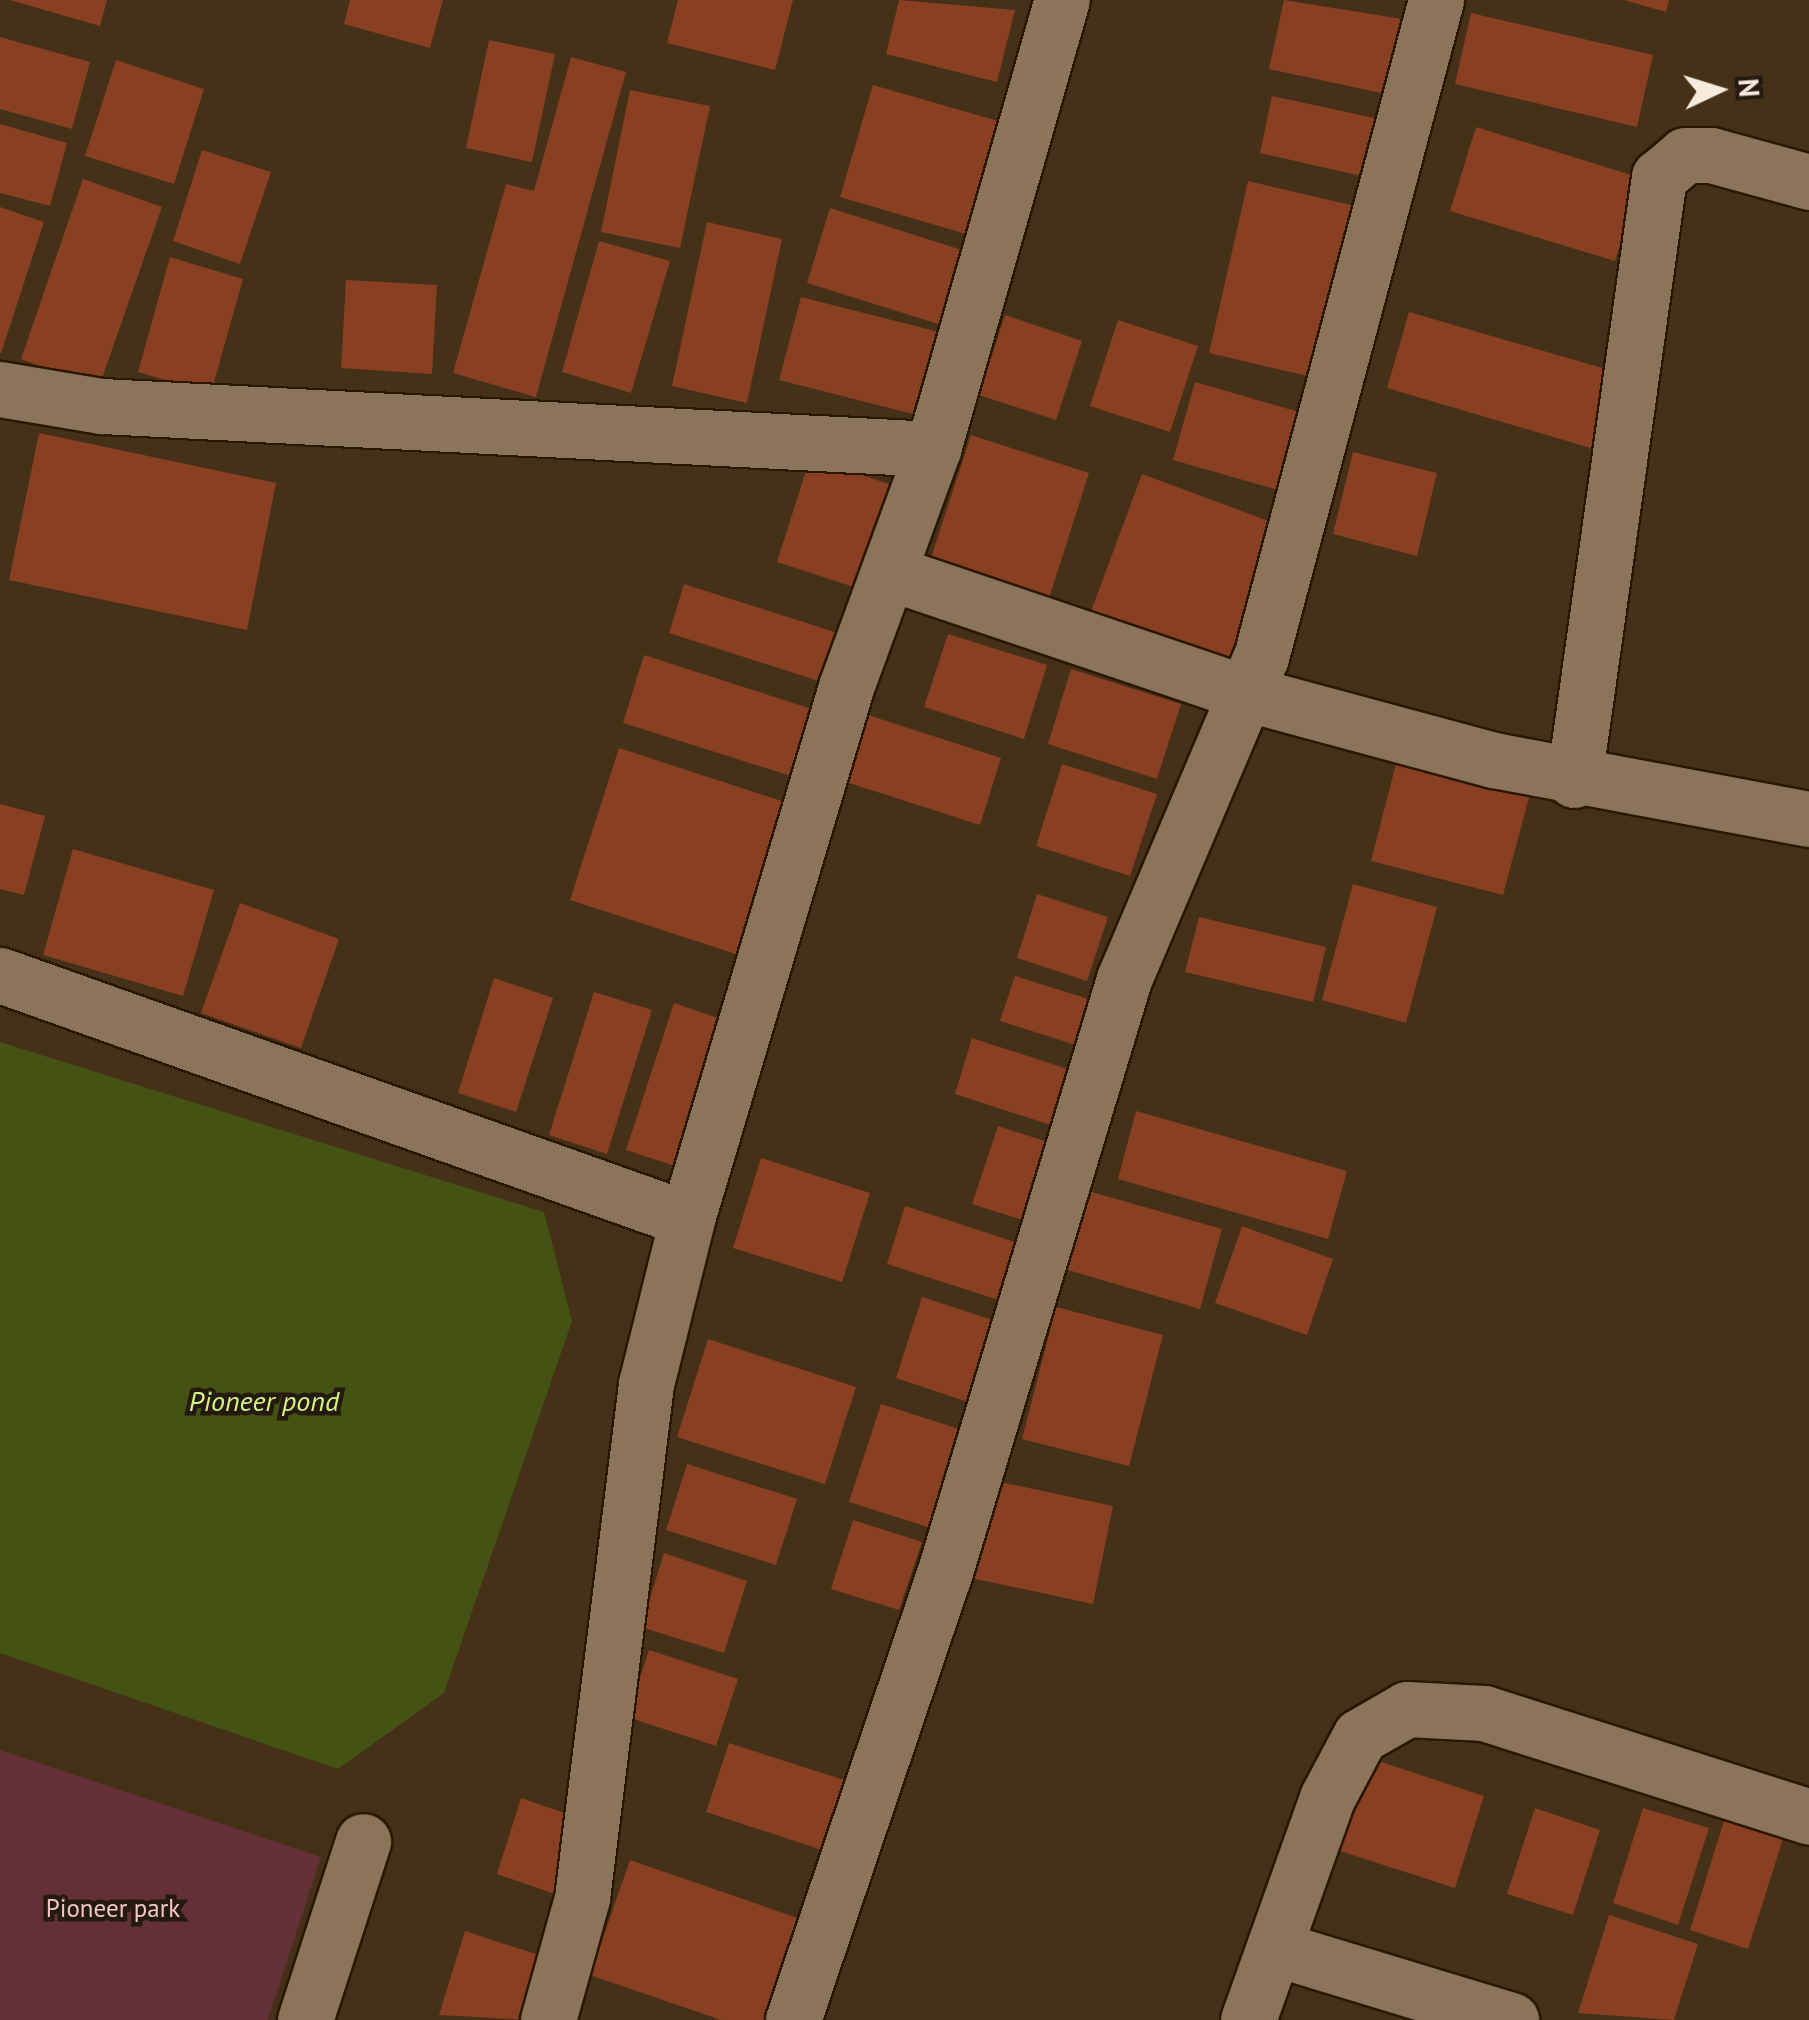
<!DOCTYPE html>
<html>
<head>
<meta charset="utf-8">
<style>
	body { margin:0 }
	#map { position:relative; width:1809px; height:2020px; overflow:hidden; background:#453018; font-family:"PT Sans",sans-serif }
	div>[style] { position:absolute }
	.green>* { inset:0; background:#623035 }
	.water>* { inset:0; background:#445214 }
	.building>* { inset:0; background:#893f22 }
	.roads { filter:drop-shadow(2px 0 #2a1701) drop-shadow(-2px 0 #2a1701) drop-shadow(0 2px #2a1701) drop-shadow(0 -2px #2a1701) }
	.minor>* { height:55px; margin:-27.5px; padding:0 27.5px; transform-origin:27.5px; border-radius:27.5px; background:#8c745b }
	span { translate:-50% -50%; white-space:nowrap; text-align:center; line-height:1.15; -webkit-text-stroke:9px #241a10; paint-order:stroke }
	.park-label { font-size:25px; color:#f4c4c6 }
	.water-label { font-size:28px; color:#d5f386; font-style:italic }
	.north { position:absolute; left:1669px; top:40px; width:100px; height:100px; -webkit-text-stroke:8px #241a10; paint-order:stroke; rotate:86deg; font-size:28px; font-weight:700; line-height:40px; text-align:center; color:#f8ebdd }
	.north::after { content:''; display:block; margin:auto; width:35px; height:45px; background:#f8ebdd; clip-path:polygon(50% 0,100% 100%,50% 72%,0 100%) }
</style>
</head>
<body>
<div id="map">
	<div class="green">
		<i style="clip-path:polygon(0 1750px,321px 1857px,268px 2020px,0 2020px)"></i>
	</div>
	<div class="water">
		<i style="clip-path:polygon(0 1042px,544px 1212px,572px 1321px,444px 1693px,338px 1769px,0 1653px)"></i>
	</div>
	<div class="building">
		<i style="clip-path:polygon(10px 0,107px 0,100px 26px)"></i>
		<i style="clip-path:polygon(350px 0,443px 0,430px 48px,344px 24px)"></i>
		<i style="clip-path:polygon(678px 0,793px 0,775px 70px,667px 43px)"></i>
		<i style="clip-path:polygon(899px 0,1015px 10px,997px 82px,886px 54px)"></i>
		<i style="clip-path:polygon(1284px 0,1402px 19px,1386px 94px,1269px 69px)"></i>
		<i style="clip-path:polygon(1624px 0,1669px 0,1666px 12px)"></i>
		<i style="clip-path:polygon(1471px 13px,1653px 55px,1637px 127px,1455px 84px)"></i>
		<i style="clip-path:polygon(0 37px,90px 62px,72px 129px,0 109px)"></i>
		<i style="clip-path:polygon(489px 40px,555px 54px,532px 162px,466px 148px)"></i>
		<i style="clip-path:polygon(571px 57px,626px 72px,536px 397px,453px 373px,506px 184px,534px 191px)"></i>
		<i style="clip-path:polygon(116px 60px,204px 89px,174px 184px,85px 156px)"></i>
		<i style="clip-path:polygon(873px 85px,998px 121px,966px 234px,840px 197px)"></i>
		<i style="clip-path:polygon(630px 90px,710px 106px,680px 248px,601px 232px)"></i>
		<i style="clip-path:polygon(1272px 96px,1379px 119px,1366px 177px,1260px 153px)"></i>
		<i style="clip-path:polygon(0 124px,67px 143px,50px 206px,0 193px)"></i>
		<i style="clip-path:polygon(1476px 127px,1641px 178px,1615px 261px,1450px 211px)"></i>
		<i style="clip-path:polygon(202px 150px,271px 172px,240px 264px,173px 241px)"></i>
		<i style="clip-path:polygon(83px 179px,162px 207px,99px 387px,21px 359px)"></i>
		<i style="clip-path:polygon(1248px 181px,1355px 206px,1316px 378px,1209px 353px)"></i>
		<i style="clip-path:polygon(0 207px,44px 222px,1px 353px,0 353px)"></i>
		<i style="clip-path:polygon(830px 208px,968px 252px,945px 326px,807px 283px)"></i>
		<i style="clip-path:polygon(707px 222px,782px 239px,747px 403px,672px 386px)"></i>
		<i style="clip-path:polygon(599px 241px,670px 261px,631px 393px,562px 372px)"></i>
		<i style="clip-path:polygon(170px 257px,243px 279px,211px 393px,138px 372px)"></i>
		<i style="clip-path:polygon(346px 280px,437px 285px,432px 374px,341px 368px)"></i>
		<i style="clip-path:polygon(801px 297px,943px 333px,921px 416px,779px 380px)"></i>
		<i style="clip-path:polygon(1409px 312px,1616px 372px,1594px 449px,1387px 388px)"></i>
		<i style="clip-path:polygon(1005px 315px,1082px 341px,1056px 420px,979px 395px)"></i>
		<i style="clip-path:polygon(1118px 320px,1198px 346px,1170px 432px,1090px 406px)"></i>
		<i style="clip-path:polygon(1195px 382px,1299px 412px,1278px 490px,1173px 460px)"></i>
		<i style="clip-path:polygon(39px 433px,276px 483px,247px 630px,9px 580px)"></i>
		<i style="clip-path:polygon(971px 435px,1089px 473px,1045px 611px,926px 573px)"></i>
		<i style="clip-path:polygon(1353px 452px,1437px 473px,1417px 556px,1333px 534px)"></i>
		<i style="clip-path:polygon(810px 458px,892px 485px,860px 589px,777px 562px)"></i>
		<i style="clip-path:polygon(1142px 474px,1285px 527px,1227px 683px,1084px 630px)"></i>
		<i style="clip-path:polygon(684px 584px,844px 635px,828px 684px,669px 633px)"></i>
		<i style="clip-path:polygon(948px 634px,1047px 665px,1024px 739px,924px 707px)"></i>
		<i style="clip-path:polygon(644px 655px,812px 709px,791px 776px,623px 723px)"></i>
		<i style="clip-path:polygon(1071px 669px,1181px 704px,1157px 779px,1048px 744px)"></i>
		<i style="clip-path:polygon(868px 715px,1001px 758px,980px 825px,846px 782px)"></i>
		<i style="clip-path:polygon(619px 748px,788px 803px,739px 955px,570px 900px)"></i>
		<i style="clip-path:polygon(1399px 752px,1532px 786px,1503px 895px,1371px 861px)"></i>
		<i style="clip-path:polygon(1062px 764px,1157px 794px,1130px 876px,1036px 846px)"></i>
		<i style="clip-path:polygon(0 804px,45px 816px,24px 895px,0 889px)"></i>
		<i style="clip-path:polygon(73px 849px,214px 890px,183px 996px,43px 955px)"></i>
		<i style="clip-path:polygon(1353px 884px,1437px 907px,1406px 1023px,1322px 1000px)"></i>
		<i style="clip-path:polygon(1037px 894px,1108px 917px,1087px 981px,1017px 958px)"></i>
		<i style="clip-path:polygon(240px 903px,339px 939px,301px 1048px,201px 1013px)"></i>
		<i style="clip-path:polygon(1199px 917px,1326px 947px,1313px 1002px,1185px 972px)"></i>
		<i style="clip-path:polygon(1015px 976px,1101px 1003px,1085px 1048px,1000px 1021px)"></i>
		<i style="clip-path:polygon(494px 978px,553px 998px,516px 1112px,458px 1093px)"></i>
		<i style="clip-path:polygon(594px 992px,652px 1010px,607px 1154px,549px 1135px)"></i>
		<i style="clip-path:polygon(674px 1003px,739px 1025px,694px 1172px,626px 1150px)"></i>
		<i style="clip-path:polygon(972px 1038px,1074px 1071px,1057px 1127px,955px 1094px)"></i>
		<i style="clip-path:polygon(1136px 1111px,1347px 1171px,1328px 1239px,1118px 1179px)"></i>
		<i style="clip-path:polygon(998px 1126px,1066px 1148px,1042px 1226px,972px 1204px)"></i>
		<i style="clip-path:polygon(761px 1158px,870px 1193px,842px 1282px,733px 1248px)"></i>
		<i style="clip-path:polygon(1081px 1189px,1222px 1229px,1200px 1309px,1058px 1267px)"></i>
		<i style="clip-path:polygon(905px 1206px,1027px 1246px,1008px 1303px,887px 1264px)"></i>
		<i style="clip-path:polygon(1242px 1226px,1333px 1259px,1307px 1335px,1215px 1303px)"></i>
		<i style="clip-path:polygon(922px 1297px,1005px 1324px,980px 1406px,896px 1378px)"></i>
		<i style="clip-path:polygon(1056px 1307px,1163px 1335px,1129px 1466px,1022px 1439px)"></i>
		<i style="clip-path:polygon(708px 1339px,856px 1387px,825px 1484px,677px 1437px)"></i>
		<i style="clip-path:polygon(881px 1404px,959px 1429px,928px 1527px,849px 1502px)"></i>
		<i style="clip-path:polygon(687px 1464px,797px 1499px,776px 1565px,666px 1530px)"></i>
		<i style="clip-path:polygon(982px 1478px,1113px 1506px,1093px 1604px,962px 1576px)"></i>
		<i style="clip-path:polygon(853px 1520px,922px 1542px,899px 1610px,831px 1589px)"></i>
		<i style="clip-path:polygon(664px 1553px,747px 1581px,724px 1653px,641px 1627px)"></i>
		<i style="clip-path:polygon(649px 1650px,738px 1679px,716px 1746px,627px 1717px)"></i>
		<i style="clip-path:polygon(729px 1743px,847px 1781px,825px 1851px,706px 1812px)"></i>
		<i style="clip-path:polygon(1366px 1757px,1484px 1796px,1455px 1888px,1337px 1850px)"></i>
		<i style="clip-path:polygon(521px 1798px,579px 1818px,555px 1894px,497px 1874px)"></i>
		<i style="clip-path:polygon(1535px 1808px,1600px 1830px,1573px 1915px,1507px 1894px)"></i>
		<i style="clip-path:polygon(1643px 1808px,1709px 1828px,1678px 1925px,1613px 1903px)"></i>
		<i style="clip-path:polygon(1724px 1821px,1783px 1839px,1748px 1949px,1690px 1930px)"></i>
		<i style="clip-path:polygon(630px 1860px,818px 1925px,785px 2020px,721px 2020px,590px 1975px)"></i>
		<i style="clip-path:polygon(1609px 1915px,1698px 1944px,1674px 2020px,1578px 2013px)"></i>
		<i style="clip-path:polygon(465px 1931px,548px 1958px,529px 2020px,439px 2015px)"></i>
	</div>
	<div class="roads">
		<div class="minor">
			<i style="left:0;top:389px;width:103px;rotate:9.5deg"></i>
			<i style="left:102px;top:406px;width:832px;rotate:2.96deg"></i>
			<i style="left:891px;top:573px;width:378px;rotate:18.7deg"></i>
			<i style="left:1249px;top:694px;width:254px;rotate:15.1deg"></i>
			<i style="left:1494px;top:760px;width:320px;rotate:10.6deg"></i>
			<i style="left:1574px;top:780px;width:609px;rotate:-81.98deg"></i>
			<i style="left:1659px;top:177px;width:34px;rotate:-40deg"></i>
			<i style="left:1685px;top:155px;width:26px"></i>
			<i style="left:1711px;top:155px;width:102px;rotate:15.4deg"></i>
			<i style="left:0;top:975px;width:729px;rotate:19.55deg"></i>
			<i style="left:1274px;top:1948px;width:248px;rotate:16.9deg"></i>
			<i style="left:305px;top:2020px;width:188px;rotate:-72deg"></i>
			<i style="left:548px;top:2020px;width:127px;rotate:-74.4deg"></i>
			<i style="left:582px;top:1898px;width:518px;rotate:-82.9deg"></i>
			<i style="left:646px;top:1384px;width:170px;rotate:-76deg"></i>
			<i style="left:687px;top:1219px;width:555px;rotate:-73.36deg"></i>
			<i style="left:846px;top:687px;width:253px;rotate:-69.9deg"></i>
			<i style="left:933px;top:449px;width:467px;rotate:-74deg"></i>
			<i style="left:793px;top:2020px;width:467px;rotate:-71.3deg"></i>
			<i style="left:943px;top:1578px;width:626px;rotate:-73.19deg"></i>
			<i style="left:1124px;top:979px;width:350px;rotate:-67deg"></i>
			<i style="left:1261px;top:657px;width:680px;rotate:-75.08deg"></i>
			<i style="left:1248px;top:2020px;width:236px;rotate:-70.4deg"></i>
			<i style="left:1327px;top:1798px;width:70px;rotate:-62deg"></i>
			<i style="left:1360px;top:1736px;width:54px;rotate:-29.9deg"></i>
			<i style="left:1407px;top:1709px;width:77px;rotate:3deg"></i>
			<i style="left:1484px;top:1713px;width:341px;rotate:17.7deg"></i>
		</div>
	</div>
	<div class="park-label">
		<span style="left:113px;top:1908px">Pioneer park</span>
	</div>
	<div class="water-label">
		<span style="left:264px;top:1401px">Pioneer pond</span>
	</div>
	<div class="north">N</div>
</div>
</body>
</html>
